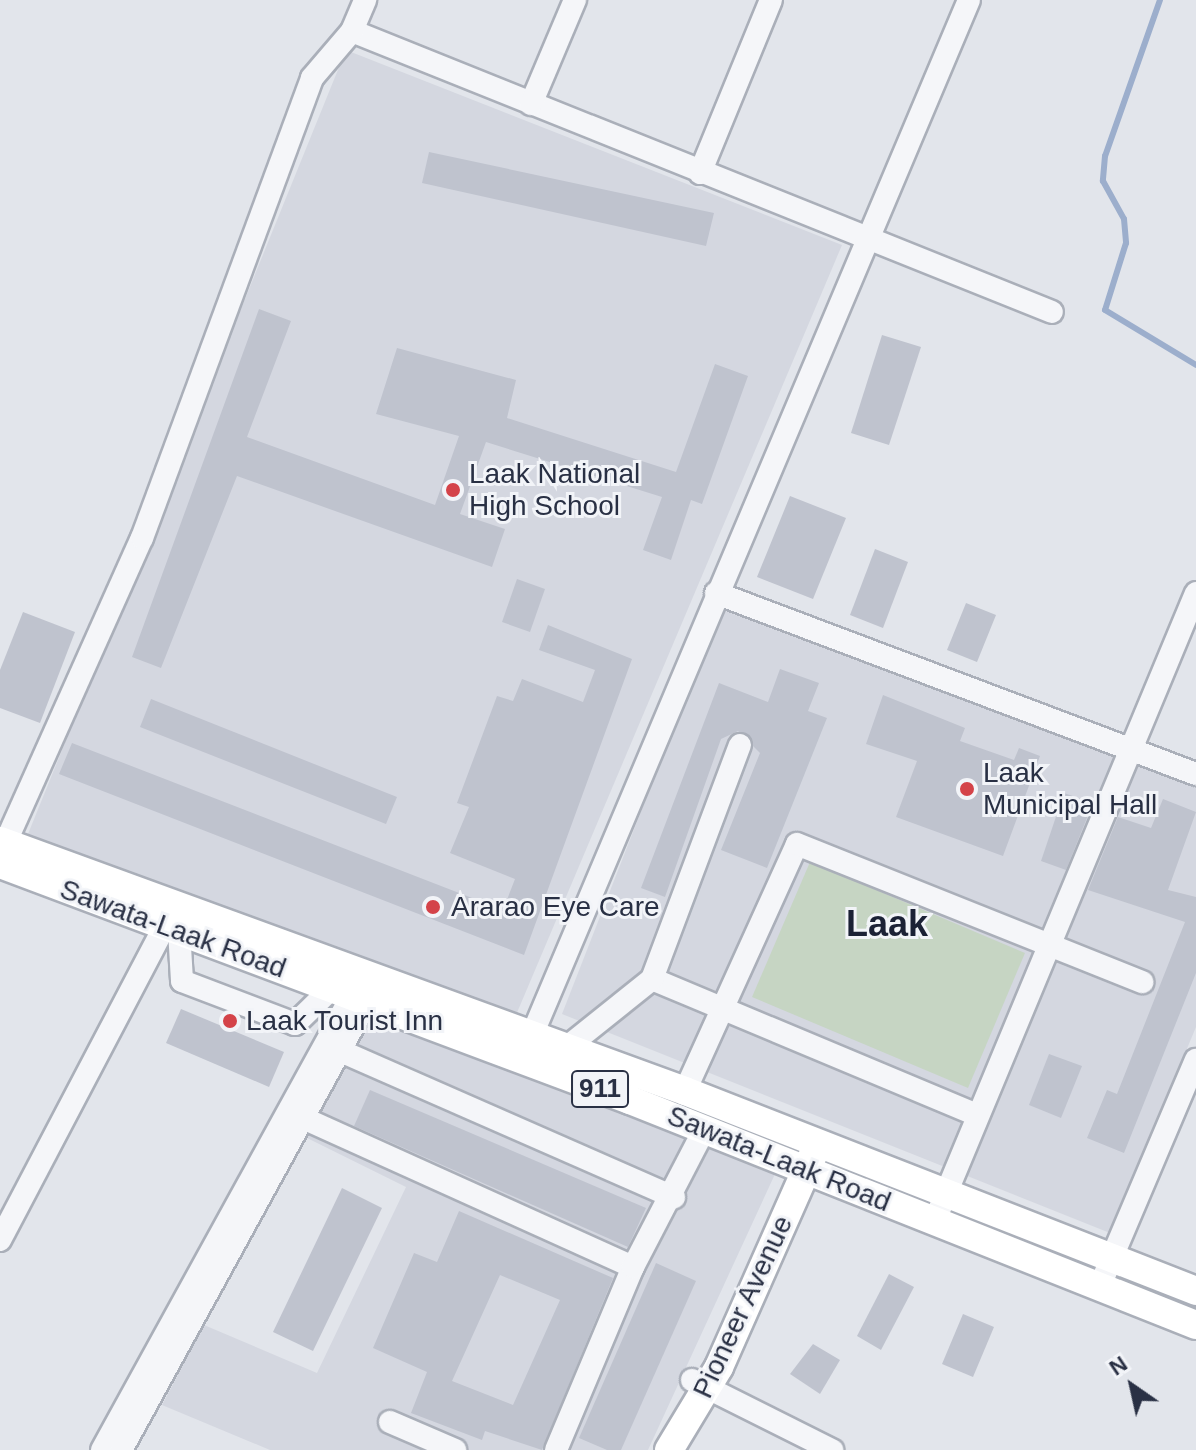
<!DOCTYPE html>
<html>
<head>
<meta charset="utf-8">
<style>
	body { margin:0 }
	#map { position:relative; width:1196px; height:1450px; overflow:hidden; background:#e2e5eb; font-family:Helvetica,sans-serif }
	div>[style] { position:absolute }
	.built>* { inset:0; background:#d4d7e0 }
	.green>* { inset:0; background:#c6d5c3 }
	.stream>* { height:6px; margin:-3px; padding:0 3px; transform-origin:3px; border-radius:3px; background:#9caecc }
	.building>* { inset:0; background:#bfc3ce }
	.roads { filter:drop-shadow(2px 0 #aaafb9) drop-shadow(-2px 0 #aaafb9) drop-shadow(0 2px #aaafb9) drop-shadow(0 -2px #aaafb9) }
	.minor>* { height:22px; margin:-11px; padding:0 11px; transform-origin:11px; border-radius:11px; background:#f5f6f9 }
	.major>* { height:28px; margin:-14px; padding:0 14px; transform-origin:14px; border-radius:14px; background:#fff }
	.dots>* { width:22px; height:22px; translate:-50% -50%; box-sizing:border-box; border:4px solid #f2f4f8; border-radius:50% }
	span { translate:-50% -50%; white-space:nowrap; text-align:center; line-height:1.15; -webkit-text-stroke:6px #f2f4f8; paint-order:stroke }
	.shield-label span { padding:2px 6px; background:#f2f4f8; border:2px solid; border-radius:6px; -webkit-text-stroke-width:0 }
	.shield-label { font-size:26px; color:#293044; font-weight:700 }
	.poi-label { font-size:28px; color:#293044 }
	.left { translate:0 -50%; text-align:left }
	.street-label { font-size:28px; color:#293044 }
	.district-label { font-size:36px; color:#1b2135; font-weight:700 }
	.north { position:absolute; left:1092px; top:1346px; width:80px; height:80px; -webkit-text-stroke:6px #f2f4f8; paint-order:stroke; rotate:326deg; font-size:22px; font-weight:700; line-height:32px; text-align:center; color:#293044 }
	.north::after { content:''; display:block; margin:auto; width:28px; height:36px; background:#293044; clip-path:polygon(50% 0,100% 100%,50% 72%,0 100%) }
</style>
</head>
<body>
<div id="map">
	<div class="built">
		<i style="clip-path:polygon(346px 50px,842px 245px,516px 1015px,28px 834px)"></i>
		<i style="clip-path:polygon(720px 609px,1196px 788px,1196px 1027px,1110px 1233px,562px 1014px)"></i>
		<i style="clip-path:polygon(371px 1013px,775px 1174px,648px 1450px,270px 1450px,162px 1405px,204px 1325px,317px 1373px,406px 1187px,305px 1137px)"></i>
	</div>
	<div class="green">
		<i style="clip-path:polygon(810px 862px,1025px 953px,968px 1088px,752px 997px)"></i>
	</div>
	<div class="stream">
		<i style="left:1160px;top:0;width:165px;rotate:109.4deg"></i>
		<i style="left:1105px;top:156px;width:25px;rotate:95deg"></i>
		<i style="left:1103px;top:181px;width:43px;rotate:61.1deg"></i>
		<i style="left:1124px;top:219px;width:24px;rotate:85deg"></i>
		<i style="left:1126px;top:243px;width:70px;rotate:107.4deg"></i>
		<i style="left:1105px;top:310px;width:106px;rotate:31.1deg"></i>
	</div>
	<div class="building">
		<i style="clip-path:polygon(429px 152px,714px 213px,706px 246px,422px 183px)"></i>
		<i style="clip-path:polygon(259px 309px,291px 321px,247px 437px,435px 505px,459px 436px,376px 414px,397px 348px,516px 380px,507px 418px,676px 472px,715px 364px,748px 376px,702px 504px,691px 500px,671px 560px,643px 550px,662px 497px,486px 442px,460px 514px,505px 529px,492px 567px,237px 476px,161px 668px,132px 657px)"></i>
		<i style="clip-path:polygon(882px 335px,921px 347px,889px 445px,851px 433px)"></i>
		<i style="clip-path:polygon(790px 496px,846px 518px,813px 599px,757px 577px)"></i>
		<i style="clip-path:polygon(875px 549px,908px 562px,883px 628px,850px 615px)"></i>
		<i style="clip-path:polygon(517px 579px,545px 589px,530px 632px,502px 622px)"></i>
		<i style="clip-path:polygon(966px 603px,996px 615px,977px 662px,947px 650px)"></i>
		<i style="clip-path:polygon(23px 612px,75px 632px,40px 723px,0 708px,0 670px)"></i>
		<i style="clip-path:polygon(548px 625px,632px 659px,524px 955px,59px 774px,72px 743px,503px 910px,515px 879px,450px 853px,469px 807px,457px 803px,497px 696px,513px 701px,522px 679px,583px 702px,595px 670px,539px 650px)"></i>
		<i style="clip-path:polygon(780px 669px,819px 683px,808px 711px,827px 718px,767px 868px,721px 850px,760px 753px,738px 731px,721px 739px,665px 897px,641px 888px,719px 683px,768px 702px)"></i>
		<i style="clip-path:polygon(883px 695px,965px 728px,960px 741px,1014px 760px,1019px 748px,1040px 756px,1003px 856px,896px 817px,917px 761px,866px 744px)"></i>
		<i style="clip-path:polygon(151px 699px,397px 797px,386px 824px,140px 727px)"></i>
		<i style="clip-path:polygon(1064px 793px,1093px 803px,1066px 870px,1041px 861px)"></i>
		<i style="clip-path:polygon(1163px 799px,1196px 812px,1168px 890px,1196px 897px,1196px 973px,1124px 1153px,1087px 1138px,1107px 1090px,1117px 1094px,1185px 922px,1088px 890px,1118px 817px,1151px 828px)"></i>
		<i style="clip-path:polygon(181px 1009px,284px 1052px,269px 1087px,166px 1043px)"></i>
		<i style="clip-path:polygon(1049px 1054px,1082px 1066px,1061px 1118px,1029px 1105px)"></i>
		<i style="clip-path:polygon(370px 1090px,646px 1208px,628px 1247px,354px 1126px)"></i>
		<i style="clip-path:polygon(342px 1188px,382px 1208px,313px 1351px,273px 1332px)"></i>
		<i style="clip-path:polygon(evenodd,459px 1211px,613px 1278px,542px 1450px,485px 1431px,482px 1440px,411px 1413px,427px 1372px,373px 1348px,414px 1253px,437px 1262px,459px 1211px,500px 1275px,560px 1300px,513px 1405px,452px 1381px,500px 1275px)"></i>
		<i style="clip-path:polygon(656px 1263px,696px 1281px,621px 1450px,607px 1450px,579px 1438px)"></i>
		<i style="clip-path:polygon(889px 1274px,914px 1287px,881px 1350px,857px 1336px)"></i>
		<i style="clip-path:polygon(963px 1314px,994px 1327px,973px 1377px,942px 1364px)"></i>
		<i style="clip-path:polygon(813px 1344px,840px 1360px,820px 1394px,790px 1374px)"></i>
	</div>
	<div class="roads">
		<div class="minor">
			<i style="left:352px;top:31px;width:754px;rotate:21.87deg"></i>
			<i style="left:531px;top:104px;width:113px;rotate:-67.1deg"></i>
			<i style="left:700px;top:173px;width:187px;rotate:-67.7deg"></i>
			<i style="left:716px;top:593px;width:513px;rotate:20.66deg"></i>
			<i style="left:0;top:855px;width:347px;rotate:-65.9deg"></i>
			<i style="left:142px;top:538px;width:490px;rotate:-69.7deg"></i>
			<i style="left:312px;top:78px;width:62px;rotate:-49.6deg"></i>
			<i style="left:352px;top:31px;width:34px;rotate:-67deg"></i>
			<i style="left:179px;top:930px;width:51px;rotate:86.6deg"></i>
			<i style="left:182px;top:981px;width:121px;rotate:20.8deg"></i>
			<i style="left:295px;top:1024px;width:52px;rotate:-44.2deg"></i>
			<i style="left:652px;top:979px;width:352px;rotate:22.7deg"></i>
			<i style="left:532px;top:1035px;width:1123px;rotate:-67.11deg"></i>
			<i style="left:327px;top:1045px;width:379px;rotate:23.7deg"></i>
			<i style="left:566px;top:1048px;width:110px;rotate:-38.7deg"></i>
			<i style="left:652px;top:979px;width:250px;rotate:-69.4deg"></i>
			<i style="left:685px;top:1091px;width:271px;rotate:-65.6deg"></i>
			<i style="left:797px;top:844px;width:372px;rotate:21.8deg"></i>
			<i style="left:292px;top:1113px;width:374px;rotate:24.3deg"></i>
			<i style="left:940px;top:1208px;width:666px;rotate:-67.4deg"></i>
			<i style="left:0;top:1240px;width:368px;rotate:-62.3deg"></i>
			<i style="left:1099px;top:1288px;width:248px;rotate:-67deg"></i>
			<i style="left:692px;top:1380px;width:157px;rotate:26.6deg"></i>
			<i style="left:390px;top:1422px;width:71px;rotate:23.3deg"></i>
			<i style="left:102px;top:1450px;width:533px;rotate:-61.18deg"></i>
			<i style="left:121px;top:1450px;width:527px;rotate:-61.29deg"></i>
			<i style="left:556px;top:1450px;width:199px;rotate:-67.2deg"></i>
			<i style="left:633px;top:1267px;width:154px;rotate:-62.6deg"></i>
		</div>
		<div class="major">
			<i style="left:0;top:841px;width:729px;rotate:20.05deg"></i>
			<i style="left:685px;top:1091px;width:549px;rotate:21.37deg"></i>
			<i style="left:0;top:864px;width:673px;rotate:20.54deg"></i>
			<i style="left:630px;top:1100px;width:609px;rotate:21.68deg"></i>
			<i style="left:669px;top:1450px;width:97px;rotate:-58.9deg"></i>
			<i style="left:719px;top:1367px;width:234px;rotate:-66.1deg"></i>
		</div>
	</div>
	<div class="dots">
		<i style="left:453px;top:490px;background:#d44349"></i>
		<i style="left:967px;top:789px;background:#d44349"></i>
		<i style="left:433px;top:907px;background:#d44349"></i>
		<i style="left:230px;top:1021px;background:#d44349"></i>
	</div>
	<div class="shield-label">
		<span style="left:600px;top:1089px">911</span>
	</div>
	<div class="poi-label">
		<span class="left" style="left:469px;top:490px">Laak National<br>High School</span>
		<span class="left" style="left:983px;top:789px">Laak<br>Municipal Hall</span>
		<span class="left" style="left:451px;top:907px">Ararao Eye Care</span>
		<span class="left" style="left:246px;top:1021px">Laak Tourist Inn</span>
	</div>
	<div class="street-label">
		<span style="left:173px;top:929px;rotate:20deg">Sawata-Laak Road</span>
		<span style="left:779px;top:1159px;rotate:22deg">Sawata-Laak Road</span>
		<span style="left:743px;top:1307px;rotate:-65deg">Pioneer Avenue</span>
	</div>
	<div class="district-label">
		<span style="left:887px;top:924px">Laak</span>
	</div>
	<div class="north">N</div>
</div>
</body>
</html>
